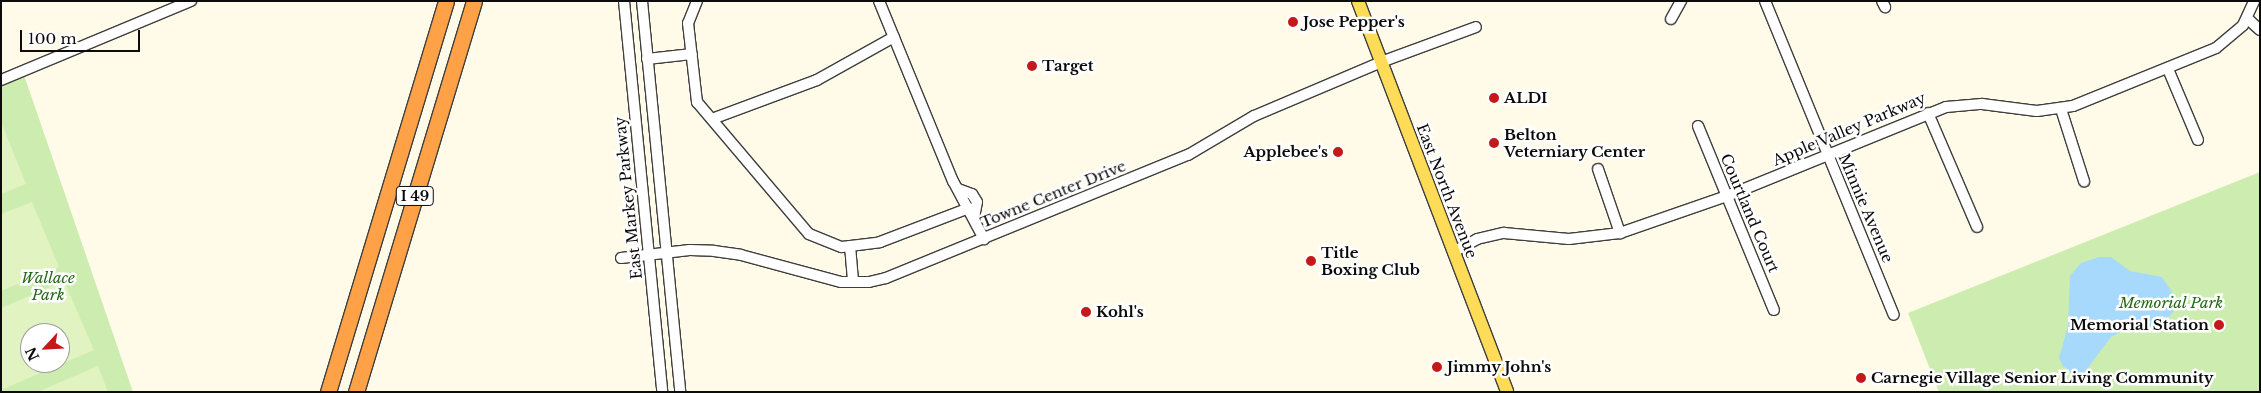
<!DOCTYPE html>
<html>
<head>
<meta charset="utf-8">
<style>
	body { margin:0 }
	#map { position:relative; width:2261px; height:393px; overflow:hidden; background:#fffbe8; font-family:"Libre Baskerville",serif }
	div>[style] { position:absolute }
	.green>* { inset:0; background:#cdecaf }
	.pitch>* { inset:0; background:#e0f3c1 }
	.water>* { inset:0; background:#a7d9fc }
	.roads { filter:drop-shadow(1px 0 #3e3e3e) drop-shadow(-1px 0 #3e3e3e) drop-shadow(0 1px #3e3e3e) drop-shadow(0 -1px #3e3e3e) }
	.minor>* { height:10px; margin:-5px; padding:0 5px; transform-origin:5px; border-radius:5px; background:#fff }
	.major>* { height:12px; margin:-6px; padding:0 6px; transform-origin:6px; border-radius:6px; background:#ffdc58 }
	.highway>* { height:15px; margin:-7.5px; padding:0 7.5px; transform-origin:7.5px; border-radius:7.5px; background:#ffa146 }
	.dots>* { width:14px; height:14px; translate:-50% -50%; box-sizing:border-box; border:2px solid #fff; border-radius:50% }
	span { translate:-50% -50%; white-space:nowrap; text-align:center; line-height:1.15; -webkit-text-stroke:5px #fff; paint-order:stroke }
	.shield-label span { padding:1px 4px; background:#fff; border:1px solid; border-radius:4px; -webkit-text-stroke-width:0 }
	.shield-label { font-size:14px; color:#0b0b0b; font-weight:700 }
	.poi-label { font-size:15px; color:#0b0b0b; font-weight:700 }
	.left { translate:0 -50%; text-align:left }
	.right { translate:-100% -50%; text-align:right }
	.street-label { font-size:15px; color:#0b0b0b }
	.park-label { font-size:15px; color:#246716; font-style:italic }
	.frame { position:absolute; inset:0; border:2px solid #0b0b0b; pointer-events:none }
	.north { position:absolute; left:20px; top:323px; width:50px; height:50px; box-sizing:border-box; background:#fff; border:1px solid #9d9d9d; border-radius:50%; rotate:245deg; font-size:14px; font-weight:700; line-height:20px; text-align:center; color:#0b0b0b }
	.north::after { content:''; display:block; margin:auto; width:18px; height:22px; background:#c5181a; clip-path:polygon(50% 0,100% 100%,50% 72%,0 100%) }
	.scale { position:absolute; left:20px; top:30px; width:120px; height:22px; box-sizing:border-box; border:2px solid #0b0b0b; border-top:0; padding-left:6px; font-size:15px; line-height:18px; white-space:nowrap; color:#0b0b0b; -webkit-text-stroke:4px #fff; paint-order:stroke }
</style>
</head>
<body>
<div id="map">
	<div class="green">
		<i style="clip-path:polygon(evenodd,24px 75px,133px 392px,1px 392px,1px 85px,24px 75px,30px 333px,60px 333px,60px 363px,30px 363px,30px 333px)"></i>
		<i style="clip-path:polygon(2260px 172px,2260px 392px,1939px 392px,1908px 313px)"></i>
	</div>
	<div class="pitch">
		<i style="clip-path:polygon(1px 122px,26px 184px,1px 194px)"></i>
		<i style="clip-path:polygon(32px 202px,59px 267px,1px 291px,1px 214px)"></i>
		<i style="clip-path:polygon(evenodd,64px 281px,94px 350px,1px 390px,1px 308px,64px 281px,30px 333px,60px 333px,60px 363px,30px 363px,30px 333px)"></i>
		<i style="clip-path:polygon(98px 366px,108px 392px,37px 392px)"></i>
	</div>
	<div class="water">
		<i style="clip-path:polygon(2099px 257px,2111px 257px,2130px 271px,2162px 277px,2174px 295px,2174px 311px,2158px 329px,2126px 329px,2111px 337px,2084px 373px,2074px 374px,2063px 366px,2059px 358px,2068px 326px,2070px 276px,2081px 263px)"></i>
	</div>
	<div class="roads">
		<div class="minor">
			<i style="left:624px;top:1px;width:393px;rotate:84.4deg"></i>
			<i style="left:642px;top:1px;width:393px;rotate:84.4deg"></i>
			<i style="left:697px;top:1px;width:24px;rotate:112deg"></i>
			<i style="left:688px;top:23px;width:80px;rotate:83.5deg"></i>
			<i style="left:697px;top:102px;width:173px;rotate:49.7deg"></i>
			<i style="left:809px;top:234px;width:35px;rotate:22deg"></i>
			<i style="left:842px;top:247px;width:38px;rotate:-7deg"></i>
			<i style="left:880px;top:242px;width:95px;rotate:-20.9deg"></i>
			<i style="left:879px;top:1px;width:195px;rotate:67.7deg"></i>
			<i style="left:953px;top:181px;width:66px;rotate:61.9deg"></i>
			<i style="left:1765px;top:1px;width:339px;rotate:67.7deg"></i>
			<i style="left:1882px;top:1px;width:7px;rotate:63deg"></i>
			<i style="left:1671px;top:19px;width:21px;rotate:-61deg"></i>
			<i style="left:2248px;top:19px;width:16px;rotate:43deg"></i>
			<i style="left:647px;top:59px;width:45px;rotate:-6.3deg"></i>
			<i style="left:2168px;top:69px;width:77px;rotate:67.1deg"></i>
			<i style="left:1px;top:80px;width:206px;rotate:-22.6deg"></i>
			<i style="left:2061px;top:109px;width:76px;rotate:72.3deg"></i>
			<i style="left:1928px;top:113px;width:124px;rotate:66.7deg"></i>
			<i style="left:712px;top:119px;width:112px;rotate:-20.4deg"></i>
			<i style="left:817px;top:80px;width:88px;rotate:-29.2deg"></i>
			<i style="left:1698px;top:126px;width:199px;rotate:67.6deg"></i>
			<i style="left:1598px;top:169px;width:68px;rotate:71deg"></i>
			<i style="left:958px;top:189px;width:15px;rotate:20deg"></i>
			<i style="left:972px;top:194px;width:9px;rotate:58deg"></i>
			<i style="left:977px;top:202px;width:16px;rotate:101deg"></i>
			<i style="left:850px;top:246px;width:36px;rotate:85deg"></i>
			<i style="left:1453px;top:252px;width:27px;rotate:-28deg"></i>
			<i style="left:1477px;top:239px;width:28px;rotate:-13deg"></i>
			<i style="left:1504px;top:233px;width:65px;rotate:5.3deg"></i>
			<i style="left:1569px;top:239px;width:51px;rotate:-6.7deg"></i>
			<i style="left:1620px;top:233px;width:113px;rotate:-19.1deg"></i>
			<i style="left:1727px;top:196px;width:236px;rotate:-22.1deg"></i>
			<i style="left:1946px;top:107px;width:36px;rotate:-5deg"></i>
			<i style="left:1982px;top:104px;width:55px;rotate:7.3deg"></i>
			<i style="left:2037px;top:111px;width:36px;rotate:-8deg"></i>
			<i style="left:2073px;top:106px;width:154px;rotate:-22.1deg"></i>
			<i style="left:2216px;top:48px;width:35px;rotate:-40deg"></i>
			<i style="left:2243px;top:25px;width:26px;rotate:-65deg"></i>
			<i style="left:621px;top:258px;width:69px;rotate:-6.6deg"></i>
			<i style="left:690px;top:250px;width:24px;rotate:2deg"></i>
			<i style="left:714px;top:251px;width:27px;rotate:8deg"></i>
			<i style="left:741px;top:255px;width:104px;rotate:15.1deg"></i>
			<i style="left:841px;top:282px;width:28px"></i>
			<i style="left:869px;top:282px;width:17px;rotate:-13deg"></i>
			<i style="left:886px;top:278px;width:326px;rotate:-22.2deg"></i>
			<i style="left:1188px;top:155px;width:77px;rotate:-30.6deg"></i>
			<i style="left:1254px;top:116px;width:138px;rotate:-23deg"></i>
			<i style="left:1381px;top:62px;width:101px;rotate:-20.2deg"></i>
		</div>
		<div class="major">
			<i style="left:1358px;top:1px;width:418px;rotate:69.1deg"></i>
		</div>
		<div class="highway">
			<i style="left:328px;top:392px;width:408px;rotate:-73.2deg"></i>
			<i style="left:356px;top:392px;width:408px;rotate:-73.2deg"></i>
		</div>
	</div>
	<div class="dots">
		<i style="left:1293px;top:22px;background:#c5181a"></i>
		<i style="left:1032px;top:66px;background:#c5181a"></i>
		<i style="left:1494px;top:98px;background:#c5181a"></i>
		<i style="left:1494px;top:143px;background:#c5181a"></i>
		<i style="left:1338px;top:152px;background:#c5181a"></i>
		<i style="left:1311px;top:261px;background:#c5181a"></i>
		<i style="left:1086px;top:312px;background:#c5181a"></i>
		<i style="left:2219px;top:325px;background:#c5181a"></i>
		<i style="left:1437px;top:367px;background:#c5181a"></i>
		<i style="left:1861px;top:378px;background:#c5181a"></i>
	</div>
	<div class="shield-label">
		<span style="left:415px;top:196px">I 49</span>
	</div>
	<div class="poi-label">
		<span class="left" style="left:1303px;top:22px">Jose Pepper's</span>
		<span class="left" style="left:1042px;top:66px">Target</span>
		<span class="left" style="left:1504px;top:98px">ALDI</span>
		<span class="left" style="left:1504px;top:143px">Belton<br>Veterniary Center</span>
		<span class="right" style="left:1328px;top:152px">Applebee's</span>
		<span class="left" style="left:1321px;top:261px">Title<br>Boxing Club</span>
		<span class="left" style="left:1096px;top:312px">Kohl's</span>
		<span class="right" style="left:2209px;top:325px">Memorial Station</span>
		<span class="left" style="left:1447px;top:367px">Jimmy John's</span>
		<span class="left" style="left:1871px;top:378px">Carnegie Village Senior Living Community</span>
	</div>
	<div class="street-label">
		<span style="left:1849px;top:129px;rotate:-23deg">Apple Valley Parkway</span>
		<span style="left:1447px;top:191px;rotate:69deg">East North Avenue</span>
		<span style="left:1053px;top:194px;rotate:-22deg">Towne Center Drive</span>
		<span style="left:628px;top:198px;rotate:-96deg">East Markey Parkway</span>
		<span style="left:1866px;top:208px;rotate:67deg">Minnie Avenue</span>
		<span style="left:1750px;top:213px;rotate:67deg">Courtland Court</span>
	</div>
	<div class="park-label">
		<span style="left:48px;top:286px">Wallace<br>Park</span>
		<span style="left:2171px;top:303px">Memorial Park</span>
	</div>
	<div class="frame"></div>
	<div class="north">N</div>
	<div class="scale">100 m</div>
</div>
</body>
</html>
